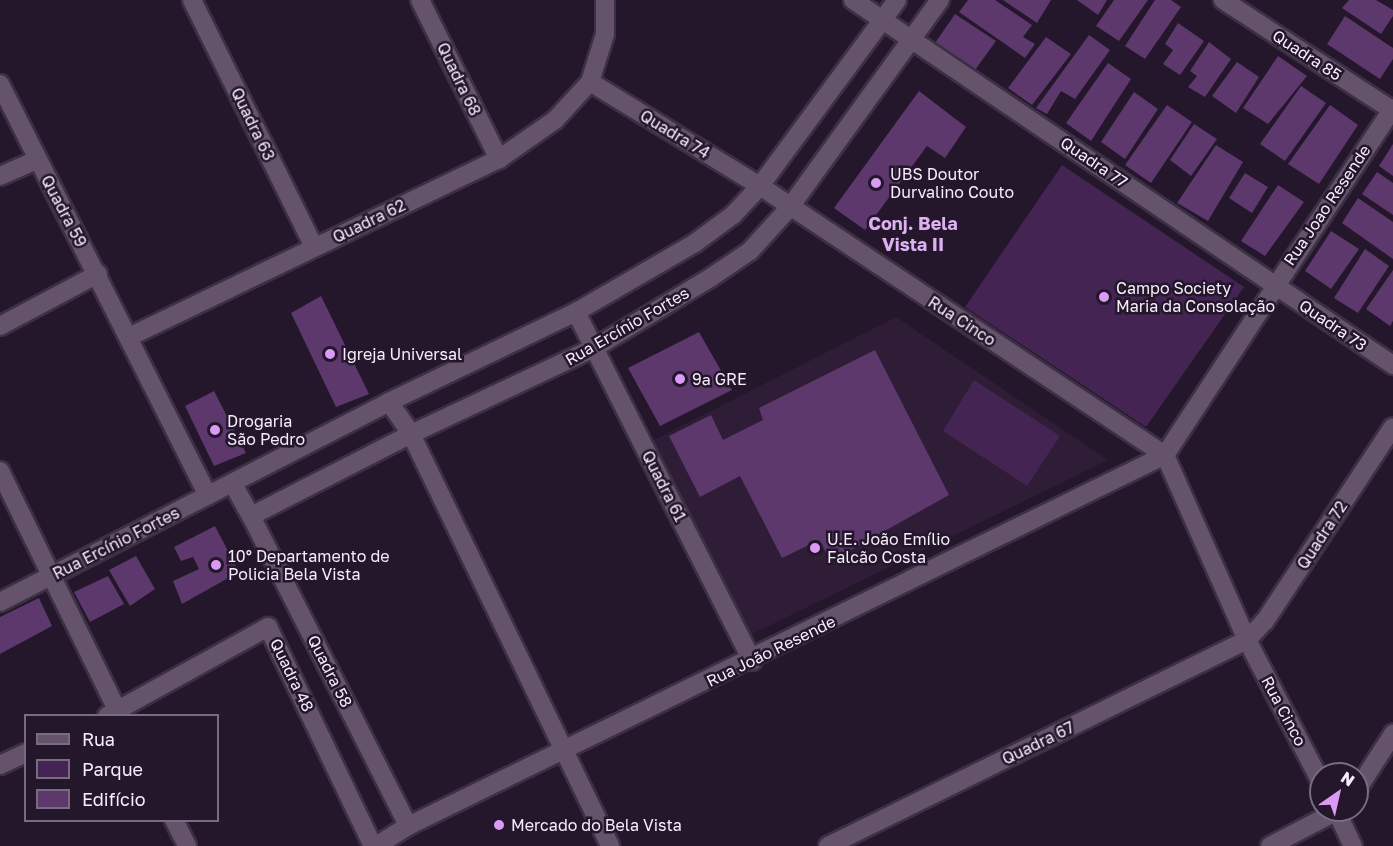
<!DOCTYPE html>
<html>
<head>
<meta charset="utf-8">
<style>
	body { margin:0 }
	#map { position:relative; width:1393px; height:846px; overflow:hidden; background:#24162b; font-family:"Golos Text",sans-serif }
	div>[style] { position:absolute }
	.built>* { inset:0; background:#2f1d37 }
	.green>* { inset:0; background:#442452 }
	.building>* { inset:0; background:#5c386c }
	.roads { filter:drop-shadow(2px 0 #3d3044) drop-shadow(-2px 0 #3d3044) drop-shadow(0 2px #3d3044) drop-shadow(0 -2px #3d3044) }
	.minor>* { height:18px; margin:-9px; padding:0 9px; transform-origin:9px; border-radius:9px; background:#64536b }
	.dots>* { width:16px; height:16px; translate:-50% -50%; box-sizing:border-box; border:3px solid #24162b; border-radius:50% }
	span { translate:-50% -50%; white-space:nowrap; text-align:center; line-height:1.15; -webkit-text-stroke:5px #24162b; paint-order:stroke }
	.street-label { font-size:16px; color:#f6edfb }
	.poi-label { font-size:16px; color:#f6edfb }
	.left { translate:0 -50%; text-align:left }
	.neighbourhood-label { font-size:18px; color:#ddb1f1; font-weight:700 }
	.legend { position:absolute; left:24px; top:714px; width:195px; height:108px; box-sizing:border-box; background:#24162b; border:2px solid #786c7e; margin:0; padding:8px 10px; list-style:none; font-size:18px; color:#f6edfb }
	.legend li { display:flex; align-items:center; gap:12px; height:30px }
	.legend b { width:30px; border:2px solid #786c7e }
	.north { position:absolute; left:1309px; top:762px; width:60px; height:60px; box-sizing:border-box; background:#24162b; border:2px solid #786c7e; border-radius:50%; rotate:34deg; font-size:16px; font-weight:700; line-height:24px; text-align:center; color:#f6edfb }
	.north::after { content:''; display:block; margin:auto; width:21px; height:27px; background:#da9af6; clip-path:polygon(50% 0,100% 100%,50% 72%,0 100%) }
</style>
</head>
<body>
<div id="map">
	<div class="built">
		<i style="clip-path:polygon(896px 317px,1108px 460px,746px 637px,650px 442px)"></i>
	</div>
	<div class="green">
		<i style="clip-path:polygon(1062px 165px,1244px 287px,1146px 427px,965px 307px)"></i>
		<i style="clip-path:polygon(974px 380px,1060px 436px,1027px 486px,943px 431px)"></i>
	</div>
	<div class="building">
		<i style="clip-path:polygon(968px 0,995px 0,1032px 25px,1023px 37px,1035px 44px,1025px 58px,959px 12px)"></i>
		<i style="clip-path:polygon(1003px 0,1051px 0,1037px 23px)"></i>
		<i style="clip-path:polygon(1077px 0,1107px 0,1098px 15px)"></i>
		<i style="clip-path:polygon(1114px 0,1148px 0,1119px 41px,1096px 26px)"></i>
		<i style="clip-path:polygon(1155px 0,1171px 0,1181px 7px,1145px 59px,1125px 46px)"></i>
		<i style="clip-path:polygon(1349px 0,1376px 0,1393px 10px,1393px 16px,1381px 34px,1342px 8px)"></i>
		<i style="clip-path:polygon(955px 14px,996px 41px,975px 70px,935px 43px)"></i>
		<i style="clip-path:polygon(1345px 16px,1393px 48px,1393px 59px,1380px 79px,1327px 44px)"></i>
		<i style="clip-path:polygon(1178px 23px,1204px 41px,1180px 75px,1163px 64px,1173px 50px,1165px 44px)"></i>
		<i style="clip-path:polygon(1089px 35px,1110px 50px,1075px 99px,1061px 91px,1047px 114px,1036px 108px)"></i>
		<i style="clip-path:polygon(1046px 37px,1071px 54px,1032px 105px,1008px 88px)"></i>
		<i style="clip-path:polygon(1209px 42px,1231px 59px,1205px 97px,1188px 87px,1197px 76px,1190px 71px)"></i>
		<i style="clip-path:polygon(1278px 56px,1307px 76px,1268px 124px,1243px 108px)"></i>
		<i style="clip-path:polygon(1237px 62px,1259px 77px,1236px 113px,1212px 96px)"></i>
		<i style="clip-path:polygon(1108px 63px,1131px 79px,1091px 141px,1066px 123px)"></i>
		<i style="clip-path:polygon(1301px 86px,1326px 103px,1285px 161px,1260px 144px)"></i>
		<i style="clip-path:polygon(919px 91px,966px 127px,945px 158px,927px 146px,865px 230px,834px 208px)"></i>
		<i style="clip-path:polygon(1134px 92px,1158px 109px,1125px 159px,1101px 142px)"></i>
		<i style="clip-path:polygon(1167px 105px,1192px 122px,1151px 183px,1125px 165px)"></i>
		<i style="clip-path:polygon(1330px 105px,1358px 125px,1319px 184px,1288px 164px)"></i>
		<i style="clip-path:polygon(1194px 124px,1217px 139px,1191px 176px,1170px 160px)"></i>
		<i style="clip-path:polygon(1393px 144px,1393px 176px,1379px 166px)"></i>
		<i style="clip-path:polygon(1216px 145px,1243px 162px,1208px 221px,1177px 203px)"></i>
		<i style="clip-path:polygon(1377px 172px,1393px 183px,1393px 215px,1362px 194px)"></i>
		<i style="clip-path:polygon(1245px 173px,1268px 187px,1252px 213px,1229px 198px)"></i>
		<i style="clip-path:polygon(1278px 185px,1304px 202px,1265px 256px,1241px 241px)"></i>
		<i style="clip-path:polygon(1358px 198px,1393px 222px,1393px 259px,1342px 223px)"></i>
		<i style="clip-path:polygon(1331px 231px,1359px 249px,1331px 289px,1305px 271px)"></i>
		<i style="clip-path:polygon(1365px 249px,1389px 266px,1358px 313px,1334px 298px)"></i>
		<i style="clip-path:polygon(1393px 270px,1393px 321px,1390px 326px,1366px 309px)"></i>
		<i style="clip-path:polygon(321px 296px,369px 394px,336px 407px,291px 313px)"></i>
		<i style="clip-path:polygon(699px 332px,732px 390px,660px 426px,628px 368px)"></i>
		<i style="clip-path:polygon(875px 350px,949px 495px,831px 561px,819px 540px,782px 558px,740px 476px,700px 497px,669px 436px,711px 415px,723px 440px,763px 420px,759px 408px)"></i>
		<i style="clip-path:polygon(214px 391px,246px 453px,214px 466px,185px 406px)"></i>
		<i style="clip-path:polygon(215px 526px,239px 572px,182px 604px,173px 581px,199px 569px,193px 557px,181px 561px,174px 547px)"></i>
		<i style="clip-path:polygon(136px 556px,155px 589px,130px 606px,109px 570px)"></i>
		<i style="clip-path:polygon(108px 576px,124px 604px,90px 622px,74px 592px)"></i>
		<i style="clip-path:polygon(39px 598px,52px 626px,0 654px,0 617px)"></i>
	</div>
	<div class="roads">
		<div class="minor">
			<i style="left:192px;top:0;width:275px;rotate:63.7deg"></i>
			<i style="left:420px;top:0;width:178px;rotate:63.6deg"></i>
			<i style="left:853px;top:0;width:652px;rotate:34.06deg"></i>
			<i style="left:1223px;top:0;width:202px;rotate:33.1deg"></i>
			<i style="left:590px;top:82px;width:199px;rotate:31.5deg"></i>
			<i style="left:760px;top:186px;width:486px;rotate:33.6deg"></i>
			<i style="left:0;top:84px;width:461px;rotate:63.2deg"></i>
			<i style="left:0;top:176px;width:40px;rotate:-23.4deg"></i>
			<i style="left:576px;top:312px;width:391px;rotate:63.2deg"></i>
			<i style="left:0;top:326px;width:111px;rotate:-28deg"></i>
			<i style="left:131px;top:336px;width:408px;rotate:-25.7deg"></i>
			<i style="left:499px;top:159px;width:68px;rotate:-34.9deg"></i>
			<i style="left:555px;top:120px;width:52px;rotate:-47.4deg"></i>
			<i style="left:590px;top:82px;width:50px;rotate:-72.6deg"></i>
			<i style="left:605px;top:34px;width:34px;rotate:-90deg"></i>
			<i style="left:389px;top:402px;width:39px;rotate:55deg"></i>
			<i style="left:411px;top:434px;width:458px;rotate:64.2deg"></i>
			<i style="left:1165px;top:455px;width:415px;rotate:-56.7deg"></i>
			<i style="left:1165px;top:455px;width:202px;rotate:66.1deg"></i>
			<i style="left:1247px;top:640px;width:160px;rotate:62.5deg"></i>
			<i style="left:0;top:471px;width:273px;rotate:63.9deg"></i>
			<i style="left:233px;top:484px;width:37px;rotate:61deg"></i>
			<i style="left:251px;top:516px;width:180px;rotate:-27.1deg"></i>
			<i style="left:411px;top:434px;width:202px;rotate:-25.2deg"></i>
			<i style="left:594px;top:348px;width:135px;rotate:-31.1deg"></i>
			<i style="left:710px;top:278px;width:48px;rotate:-34deg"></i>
			<i style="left:750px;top:251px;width:59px;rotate:-47.7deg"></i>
			<i style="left:790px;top:207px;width:256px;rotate:-54.1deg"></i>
			<i style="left:251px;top:516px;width:347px;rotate:63.1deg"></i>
			<i style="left:0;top:602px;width:437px;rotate:-27.2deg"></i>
			<i style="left:389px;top:402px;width:208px;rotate:-25.7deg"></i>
			<i style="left:576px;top:312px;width:138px;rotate:-30.1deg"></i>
			<i style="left:695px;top:243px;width:47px;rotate:-36.4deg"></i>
			<i style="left:733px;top:215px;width:40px;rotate:-47deg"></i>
			<i style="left:760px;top:186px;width:231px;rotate:-53.6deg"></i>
			<i style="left:107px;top:716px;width:184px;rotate:-28.9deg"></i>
			<i style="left:268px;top:627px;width:243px;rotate:64.4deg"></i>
			<i style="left:0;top:765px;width:29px;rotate:-25deg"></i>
			<i style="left:1357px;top:790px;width:67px;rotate:-57.3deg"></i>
			<i style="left:1336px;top:810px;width:40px;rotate:65deg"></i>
			<i style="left:174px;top:820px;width:29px;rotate:63deg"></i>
			<i style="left:376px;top:846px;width:38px;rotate:-32deg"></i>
			<i style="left:408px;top:826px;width:843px;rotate:-26.11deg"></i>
			<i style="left:828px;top:846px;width:467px;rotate:-26.2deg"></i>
			<i style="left:1247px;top:640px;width:26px;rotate:-47deg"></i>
			<i style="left:1265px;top:621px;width:232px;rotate:-56.6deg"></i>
			<i style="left:1270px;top:846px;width:78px;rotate:-27.6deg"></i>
		</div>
	</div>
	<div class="dots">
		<i style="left:876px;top:183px;background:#da9af6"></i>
		<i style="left:1104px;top:297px;background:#da9af6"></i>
		<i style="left:330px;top:354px;background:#da9af6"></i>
		<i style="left:680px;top:379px;background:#da9af6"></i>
		<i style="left:215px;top:430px;background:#da9af6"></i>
		<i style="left:815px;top:548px;background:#da9af6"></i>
		<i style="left:216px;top:565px;background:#da9af6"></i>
		<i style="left:499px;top:825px;background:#da9af6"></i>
	</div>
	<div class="street-label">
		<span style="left:1307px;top:55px;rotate:33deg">Quadra 85</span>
		<span style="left:459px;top:79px;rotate:64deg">Quadra 68</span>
		<span style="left:253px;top:124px;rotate:64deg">Quadra 63</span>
		<span style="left:675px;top:134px;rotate:31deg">Quadra 74</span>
		<span style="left:1094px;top:162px;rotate:34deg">Quadra 77</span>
		<span style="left:1327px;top:205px;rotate:-56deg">Rua Joao Resende</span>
		<span style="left:64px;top:211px;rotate:62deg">Quadra 59</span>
		<span style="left:369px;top:221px;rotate:-26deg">Quadra 62</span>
		<span style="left:962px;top:321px;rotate:33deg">Rua Cinco</span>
		<span style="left:1333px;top:325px;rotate:34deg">Quadra 73</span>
		<span style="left:627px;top:326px;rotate:-30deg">Rua Ercínio Fortes</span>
		<span style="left:664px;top:486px;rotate:63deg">Quadra 61</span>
		<span style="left:1322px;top:535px;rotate:-57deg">Quadra 72</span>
		<span style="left:116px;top:543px;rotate:-27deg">Rua Ercínio Fortes</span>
		<span style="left:771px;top:651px;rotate:-26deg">Rua João Resende</span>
		<span style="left:330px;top:671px;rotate:63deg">Quadra 58</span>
		<span style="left:292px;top:675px;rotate:64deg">Quadra 48</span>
		<span style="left:1284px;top:711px;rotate:62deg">Rua Cinco</span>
		<span style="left:1038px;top:743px;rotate:-26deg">Quadra 67</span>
	</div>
	<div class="poi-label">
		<span class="left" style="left:890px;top:183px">UBS Doutor<br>Durvalino Couto</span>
		<span class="left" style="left:1116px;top:297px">Campo Society<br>Maria da Consolação</span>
		<span class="left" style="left:342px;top:354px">Igreja Universal</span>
		<span class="left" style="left:692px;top:379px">9ª GRE</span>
		<span class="left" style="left:227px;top:430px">Drogaria<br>São Pedro</span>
		<span class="left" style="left:827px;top:548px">U.E. João Emílio<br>Falcão Costa</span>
		<span class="left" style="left:228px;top:565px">10° Departamento de<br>Policia Bela Vista</span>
		<span class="left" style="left:511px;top:825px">Mercado do Bela Vista</span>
	</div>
	<div class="neighbourhood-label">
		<span style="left:913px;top:234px">Conj. Bela<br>Vista II</span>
	</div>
	<ul class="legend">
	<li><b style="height:8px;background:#64536b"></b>Rua</li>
	<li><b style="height:16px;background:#442452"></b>Parque</li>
	<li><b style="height:16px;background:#5c386c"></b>Edifício</li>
	</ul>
	<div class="north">N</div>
</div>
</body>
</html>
